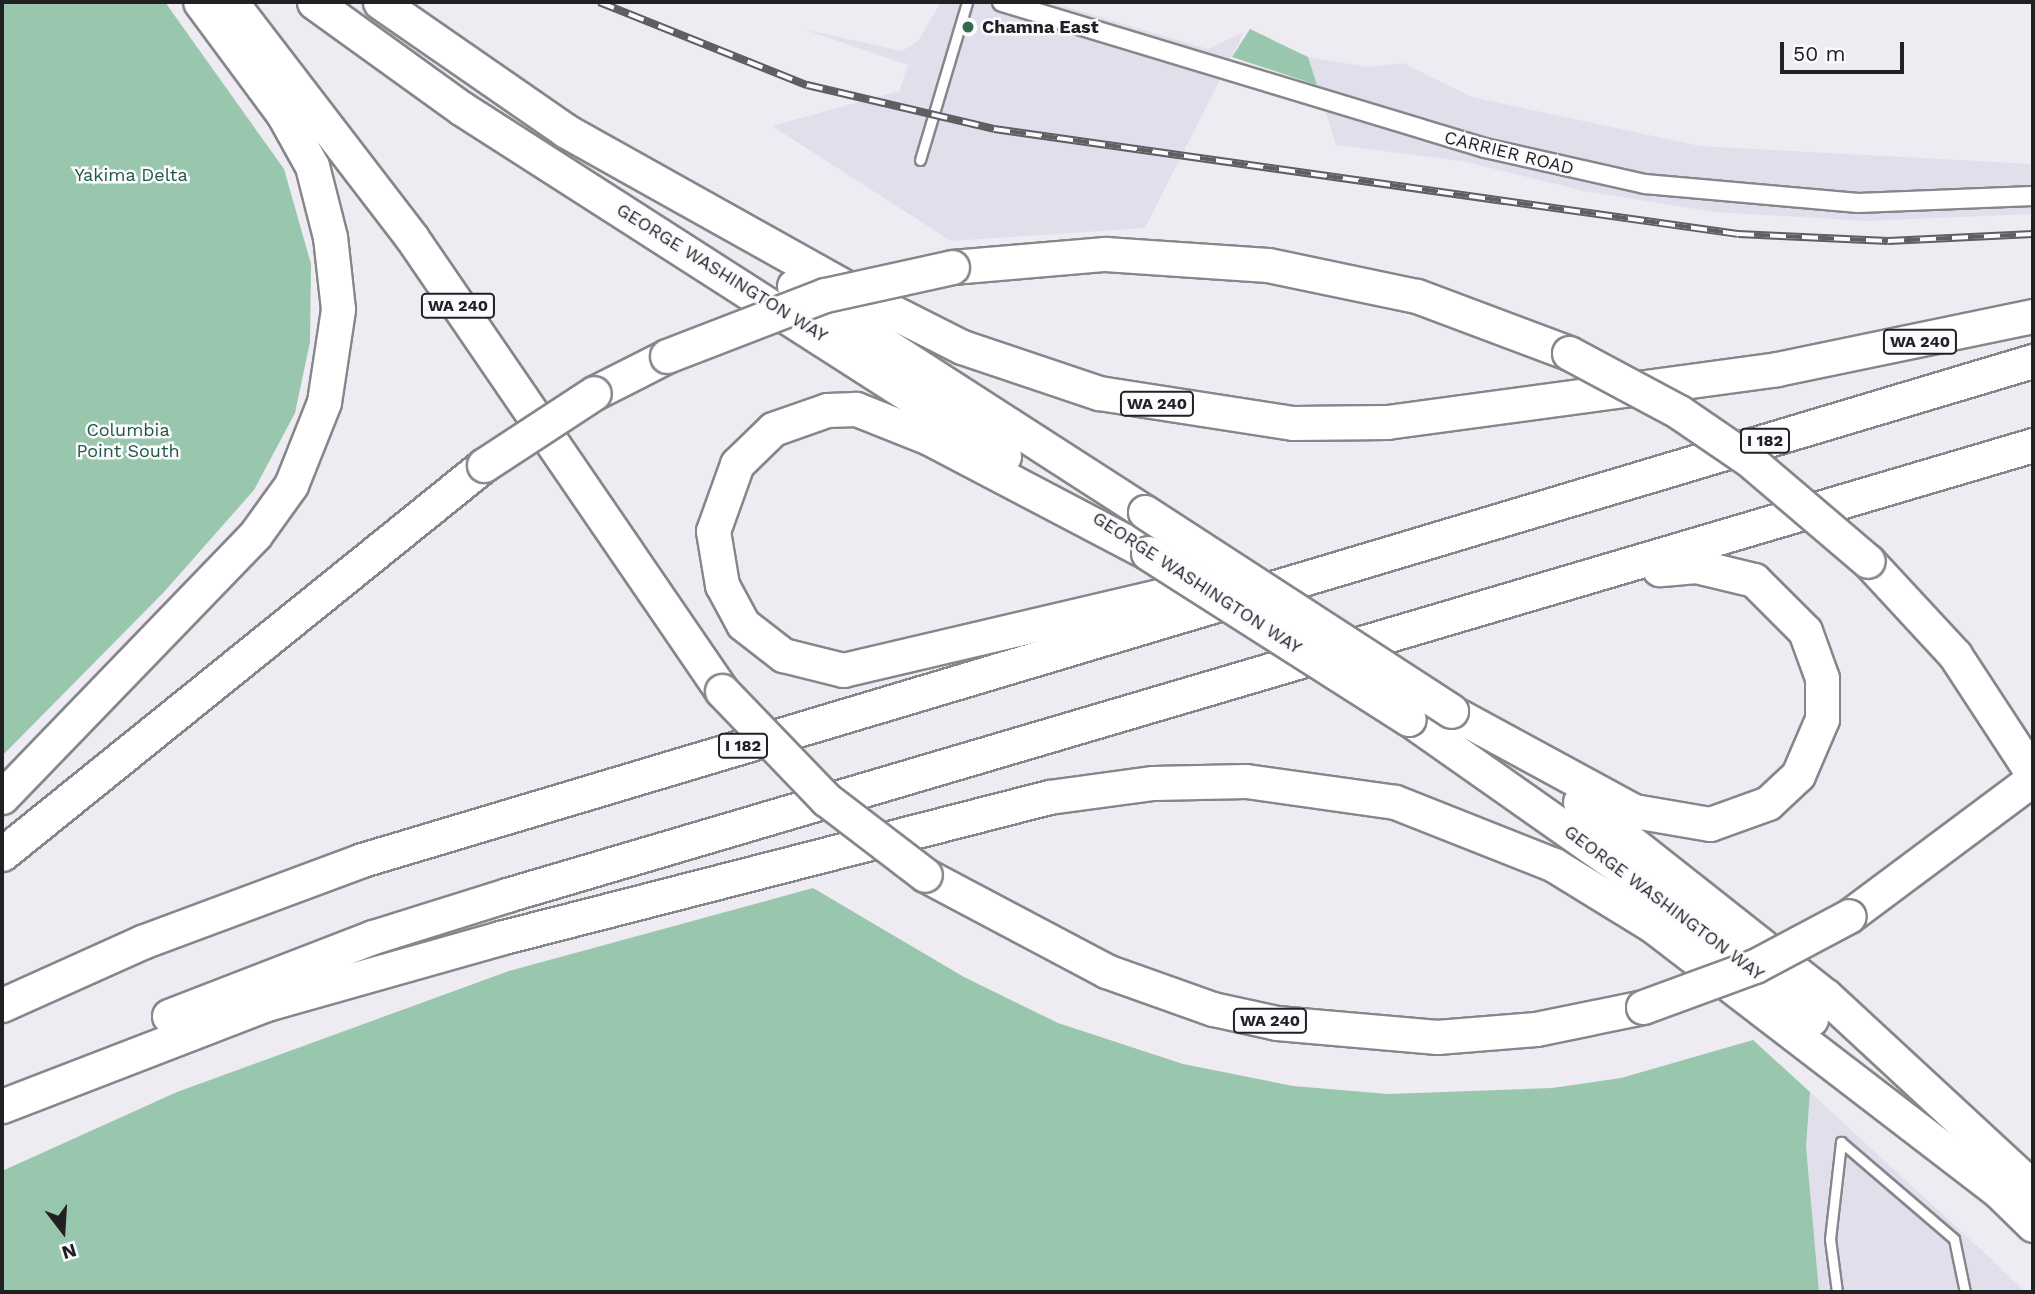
<!DOCTYPE html>
<html>
<head>
<meta charset="utf-8">
<style>
	body { margin:0 }
	#map { position:relative; width:2035px; height:1294px; overflow:hidden; background:#eeecf2; font-family:"Work Sans",sans-serif }
	div>[style] { position:absolute }
	.built>* { inset:0; background:#e2dfec }
	.green>* { inset:0; background:#99c7ae }
	.roads { filter:drop-shadow(2px 0 #87868b) drop-shadow(-2px 0 #87868b) drop-shadow(0 2px #87868b) drop-shadow(0 -2px #87868b) }
	.service>* { height:9px; margin:-4.5px; padding:0 4.5px; transform-origin:4.5px; border-radius:4.5px; background:#fff }
	.minor>* { height:18px; margin:-9px; padding:0 9px; transform-origin:9px; border-radius:9px; background:#fff }
	.motorway>* { height:33px; margin:-16.5px; padding:0 16.5px; transform-origin:16.5px; border-radius:16.5px; background:#fff }
	.rail>* { height:8px; margin-top:-4px; transform-origin:0; background:repeating-linear-gradient(90deg,#fbfafe 0 16px,#5f5e61 0 32px); box-sizing:border-box; border-block:2px solid #5f5e61 }
	.bridges { filter:drop-shadow(2px 0 #87868b) drop-shadow(-2px 0 #87868b) drop-shadow(0 2px #87868b) drop-shadow(0 -2px #87868b) }
	.motorway-bridge>* { height:33px; margin:-16.5px; padding:0 16.5px; transform-origin:16.5px; border-radius:16.5px; background:#fff }
	.dots>* { width:19px; height:19px; translate:-50% -50%; box-sizing:border-box; border:4px solid #fbfafe; border-radius:50% }
	span { translate:-50% -50%; white-space:nowrap; text-align:center; line-height:1.15; -webkit-text-stroke:5px #fbfafe; paint-order:stroke }
	.shield-label span { padding:2px 5px; background:#fbfafe; border:2px solid; border-radius:5px; -webkit-text-stroke-width:0 }
	.shield-label { font-size:16px; color:#212123; font-weight:700 }
	.poi-label { font-size:18px; color:#212123; font-weight:700 }
	.left { translate:0 -50%; text-align:left }
	.street-label { font-size:18px; color:#212123 }
	.park-label { font-size:18px; color:#1f583f }
	.frame { position:absolute; inset:0; border:4px solid #212123; pointer-events:none }
	.north { position:absolute; left:28px; top:1196px; width:70px; height:70px; -webkit-text-stroke:5px #fbfafe; paint-order:stroke; rotate:163deg; font-size:19px; font-weight:700; line-height:28px; text-align:center; color:#212123 }
	.north::after { content:''; display:block; margin:auto; width:24px; height:32px; background:#212123; clip-path:polygon(50% 0,100% 100%,50% 72%,0 100%) }
	.scale { position:absolute; left:1780px; top:42px; width:124px; height:32px; box-sizing:border-box; border:4px solid #212123; border-top:0; padding-left:9px; font-size:21px; line-height:24px; white-space:nowrap; color:#212123; -webkit-text-stroke:5px #fbfafe; paint-order:stroke }
</style>
</head>
<body>
<div id="map">
	<div class="built">
		<i style="clip-path:polygon(941px 2px,1049px 2px,1208px 49px,1244px 32px,1145px 228px,951px 241px,772px 126px,899px 91px,908px 65px,803px 29px,902px 51px,918px 41px)"></i>
		<i style="clip-path:polygon(1308px 57px,1369px 67px,1403px 63px,1472px 97px,1700px 146px,2033px 164px,2033px 214px,1867px 221px,1714px 212px,1584px 191px,1462px 161px,1336px 145px)"></i>
		<i style="clip-path:polygon(1810px 1092px,1989px 1257px,2025px 1292px,1819px 1292px,1806px 1146px)"></i>
	</div>
	<div class="green">
		<i style="clip-path:polygon(2px 2px,165px 2px,284px 169px,311px 264px,310px 342px,295px 413px,254px 490px,164px 592px,2px 756px)"></i>
		<i style="clip-path:polygon(1250px 29px,1308px 57px,1317px 85px,1232px 57px)"></i>
		<i style="clip-path:polygon(813px 888px,964px 977px,1058px 1023px,1183px 1064px,1293px 1086px,1388px 1094px,1552px 1088px,1621px 1078px,1753px 1040px,1810px 1092px,1806px 1146px,1819px 1292px,2px 1292px,2px 1171px,177px 1092px,509px 971px)"></i>
	</div>
	<div class="roads">
		<div class="service">
			<i style="left:920px;top:160px;width:165px;rotate:-73.4deg"></i>
			<i style="left:1837px;top:1292px;width:53px;rotate:-97.5deg"></i>
			<i style="left:1830px;top:1239px;width:98px;rotate:-83.5deg"></i>
			<i style="left:1841px;top:1142px;width:149px;rotate:40.6deg"></i>
			<i style="left:1954px;top:1239px;width:54px;rotate:78.3deg"></i>
		</div>
		<div class="minor">
			<i style="left:1002px;top:2px;width:505px;rotate:16.82deg"></i>
			<i style="left:1485px;top:148px;width:164px;rotate:12.7deg"></i>
			<i style="left:1645px;top:184px;width:214px;rotate:5.1deg"></i>
			<i style="left:1858px;top:203px;width:175px;rotate:-2.3deg"></i>
		</div>
		<div class="motorway">
			<i style="left:231px;top:2px;width:297px;rotate:52.5deg"></i>
			<i style="left:412px;top:238px;width:549px;rotate:55.62deg"></i>
			<i style="left:314px;top:2px;width:181px;rotate:35.8deg"></i>
			<i style="left:461px;top:108px;width:645px;rotate:32.66deg"></i>
			<i style="left:380px;top:2px;width:226px;rotate:34.7deg"></i>
			<i style="left:566px;top:131px;width:338px;rotate:29.2deg"></i>
			<i style="left:861px;top:296px;width:113px;rotate:26.8deg"></i>
			<i style="left:962px;top:347px;width:145px;rotate:18.6deg"></i>
			<i style="left:1099px;top:393px;width:196px;rotate:8.8deg"></i>
			<i style="left:1293px;top:423px;width:94px;rotate:-0.6deg"></i>
			<i style="left:1387px;top:422px;width:394px;rotate:-7.7deg"></i>
			<i style="left:1777px;top:369px;width:261px;rotate:-11.7deg"></i>
			<i style="left:952px;top:267px;width:154px;rotate:-4.9deg"></i>
			<i style="left:1105px;top:254px;width:163px;rotate:3.9deg"></i>
			<i style="left:1268px;top:265px;width:152px;rotate:11.8deg"></i>
			<i style="left:1417px;top:296px;width:162px;rotate:20.6deg"></i>
			<i style="left:794px;top:286px;width:417px;rotate:32.8deg"></i>
			<i style="left:594px;top:393px;width:82px;rotate:-26.9deg"></i>
			<i style="left:1148px;top:553px;width:247px;rotate:-152.3deg"></i>
			<i style="left:929px;top:438px;width:79px;rotate:-158.3deg"></i>
			<i style="left:856px;top:409px;width:29px;rotate:178deg"></i>
			<i style="left:827px;top:410px;width:57px;rotate:160.6deg"></i>
			<i style="left:773px;top:429px;width:50px;rotate:135.8deg"></i>
			<i style="left:737px;top:464px;width:71px;rotate:109.7deg"></i>
			<i style="left:713px;top:531px;width:55px;rotate:80.5deg"></i>
			<i style="left:722px;top:585px;width:44px;rotate:61.7deg"></i>
			<i style="left:743px;top:624px;width:51px;rotate:37.8deg"></i>
			<i style="left:783px;top:655px;width:62px;rotate:14deg"></i>
			<i style="left:843px;top:670px;width:381px;rotate:-13.2deg"></i>
			<i style="left:1868px;top:561px;width:128px;rotate:47.2deg"></i>
			<i style="left:1955px;top:655px;width:142px;rotate:56.8deg"></i>
			<i style="left:1459px;top:716px;width:199px;rotate:28.5deg"></i>
			<i style="left:1634px;top:811px;width:77px;rotate:9.7deg"></i>
			<i style="left:1710px;top:824px;width:62px;rotate:-19.9deg"></i>
			<i style="left:1768px;top:803px;width:41px;rotate:-43deg"></i>
			<i style="left:1798px;top:775px;width:61px;rotate:-66.8deg"></i>
			<i style="left:1822px;top:719px;width:41px;rotate:-90deg"></i>
			<i style="left:1822px;top:678px;width:50px;rotate:-109.9deg"></i>
			<i style="left:1805px;top:631px;width:72px;rotate:-135deg"></i>
			<i style="left:1754px;top:580px;width:60px;rotate:-166.4deg"></i>
			<i style="left:1696px;top:566px;width:37px;rotate:175deg"></i>
			<i style="left:1409px;top:719px;width:313px;rotate:35.1deg"></i>
			<i style="left:1665px;top:899px;width:189px;rotate:39.4deg"></i>
			<i style="left:2px;top:797px;width:364px;rotate:-46deg"></i>
			<i style="left:255px;top:535px;width:62px;rotate:-54.2deg"></i>
			<i style="left:291px;top:485px;width:89px;rotate:-68.3deg"></i>
			<i style="left:324px;top:402px;width:94px;rotate:-81.4deg"></i>
			<i style="left:338px;top:309px;width:72px;rotate:-96.3deg"></i>
			<i style="left:330px;top:237px;width:73px;rotate:-104.2deg"></i>
			<i style="left:312px;top:166px;width:60px;rotate:-119.1deg"></i>
			<i style="left:283px;top:114px;width:139px;rotate:-126.5deg"></i>
			<i style="left:1580px;top:802px;width:313px;rotate:38.3deg"></i>
			<i style="left:1826px;top:996px;width:282px;rotate:42.8deg"></i>
			<i style="left:2px;top:854px;width:619px;rotate:-38.91deg"></i>
			<i style="left:925px;top:875px;width:205px;rotate:27.9deg"></i>
			<i style="left:1106px;top:971px;width:114px;rotate:19.6deg"></i>
			<i style="left:1213px;top:1009px;width:66px;rotate:12.3deg"></i>
			<i style="left:1277px;top:1023px;width:161px;rotate:5deg"></i>
			<i style="left:1437px;top:1037px;width:99px;rotate:-4.6deg"></i>
			<i style="left:1536px;top:1029px;width:109px;rotate:-11.6deg"></i>
			<i style="left:1849px;top:916px;width:229px;rotate:-36.7deg"></i>
			<i style="left:2px;top:1005px;width:154px;rotate:-24.2deg"></i>
			<i style="left:142px;top:942px;width:235px;rotate:-20.4deg"></i>
			<i style="left:362px;top:860px;width:1744px;rotate:-16.63deg"></i>
			<i style="left:169px;top:1016px;width:219px;rotate:-21.2deg"></i>
			<i style="left:373px;top:937px;width:140px;rotate:-17.4deg"></i>
			<i style="left:507px;top:895px;width:1591px;rotate:-16.43deg"></i>
			<i style="left:2px;top:1106px;width:284px;rotate:-21.1deg"></i>
			<i style="left:267px;top:1004px;width:242px;rotate:-15.8deg"></i>
			<i style="left:500px;top:938px;width:567px;rotate:-14.4deg"></i>
			<i style="left:1049px;top:797px;width:105px;rotate:-7.7deg"></i>
			<i style="left:1153px;top:783px;width:93px;rotate:-1.2deg"></i>
			<i style="left:1246px;top:781px;width:150px;rotate:8deg"></i>
			<i style="left:1395px;top:802px;width:171px;rotate:21.6deg"></i>
			<i style="left:1554px;top:865px;width:116px;rotate:31.6deg"></i>
			<i style="left:1653px;top:926px;width:446px;rotate:37.5deg"></i>
			<i style="left:1990px;top:1183px;width:60px;rotate:44.3deg"></i>
		</div>
	</div>
	<div class="rail">
		<i style="left:599px;top:2px;width:224px;rotate:21.8deg"></i>
		<i style="left:807px;top:85px;width:192px;rotate:13.2deg"></i>
		<i style="left:994px;top:129px;width:751px;rotate:8.03deg"></i>
		<i style="left:1738px;top:234px;width:150px;rotate:2.7deg"></i>
		<i style="left:1888px;top:241px;width:145px;rotate:-2.8deg"></i>
	</div>
	<div class="bridges">
		<div class="motorway-bridge">
			<i style="left:1569px;top:353px;width:125px;rotate:28.2deg"></i>
			<i style="left:1679px;top:412px;width:83px;rotate:34.3deg"></i>
			<i style="left:1748px;top:459px;width:157px;rotate:40.4deg"></i>
			<i style="left:667px;top:356px;width:169px;rotate:-21.1deg"></i>
			<i style="left:825px;top:295px;width:130px;rotate:-12.4deg"></i>
			<i style="left:484px;top:465px;width:131px;rotate:-33.2deg"></i>
			<i style="left:1145px;top:512px;width:365px;rotate:33deg"></i>
			<i style="left:1148px;top:553px;width:309px;rotate:32.5deg"></i>
			<i style="left:722px;top:691px;width:151px;rotate:46.1deg"></i>
			<i style="left:827px;top:800px;width:123px;rotate:37.4deg"></i>
			<i style="left:1643px;top:1007px;width:119px;rotate:-20.1deg"></i>
			<i style="left:1755px;top:966px;width:106px;rotate:-28deg"></i>
		</div>
	</div>
	<div class="dots">
		<i style="left:968px;top:27px;background:#33694f"></i>
	</div>
	<div class="shield-label">
		<span style="left:458px;top:306px">WA 240</span>
		<span style="left:1920px;top:342px">WA 240</span>
		<span style="left:1157px;top:404px">WA 240</span>
		<span style="left:1765px;top:441px">I 182</span>
		<span style="left:743px;top:746px">I 182</span>
		<span style="left:1270px;top:1021px">WA 240</span>
	</div>
	<div class="poi-label">
		<span class="left" style="left:982px;top:27px">Chamna East</span>
	</div>
	<div class="street-label">
		<span style="left:1509px;top:153px;rotate:14deg">CARRIER ROAD</span>
		<span style="left:722px;top:273px;rotate:32deg">GEORGE WASHINGTON WAY</span>
		<span style="left:1197px;top:583px;rotate:33deg">GEORGE WASHINGTON WAY</span>
		<span style="left:1664px;top:903px;rotate:37deg">GEORGE WASHINGTON WAY</span>
	</div>
	<div class="park-label">
		<span style="left:131px;top:175px">Yakima Delta</span>
		<span style="left:128px;top:441px">Columbia<br>Point South</span>
	</div>
	<div class="frame"></div>
	<div class="north">N</div>
	<div class="scale">50 m</div>
</div>
</body>
</html>
